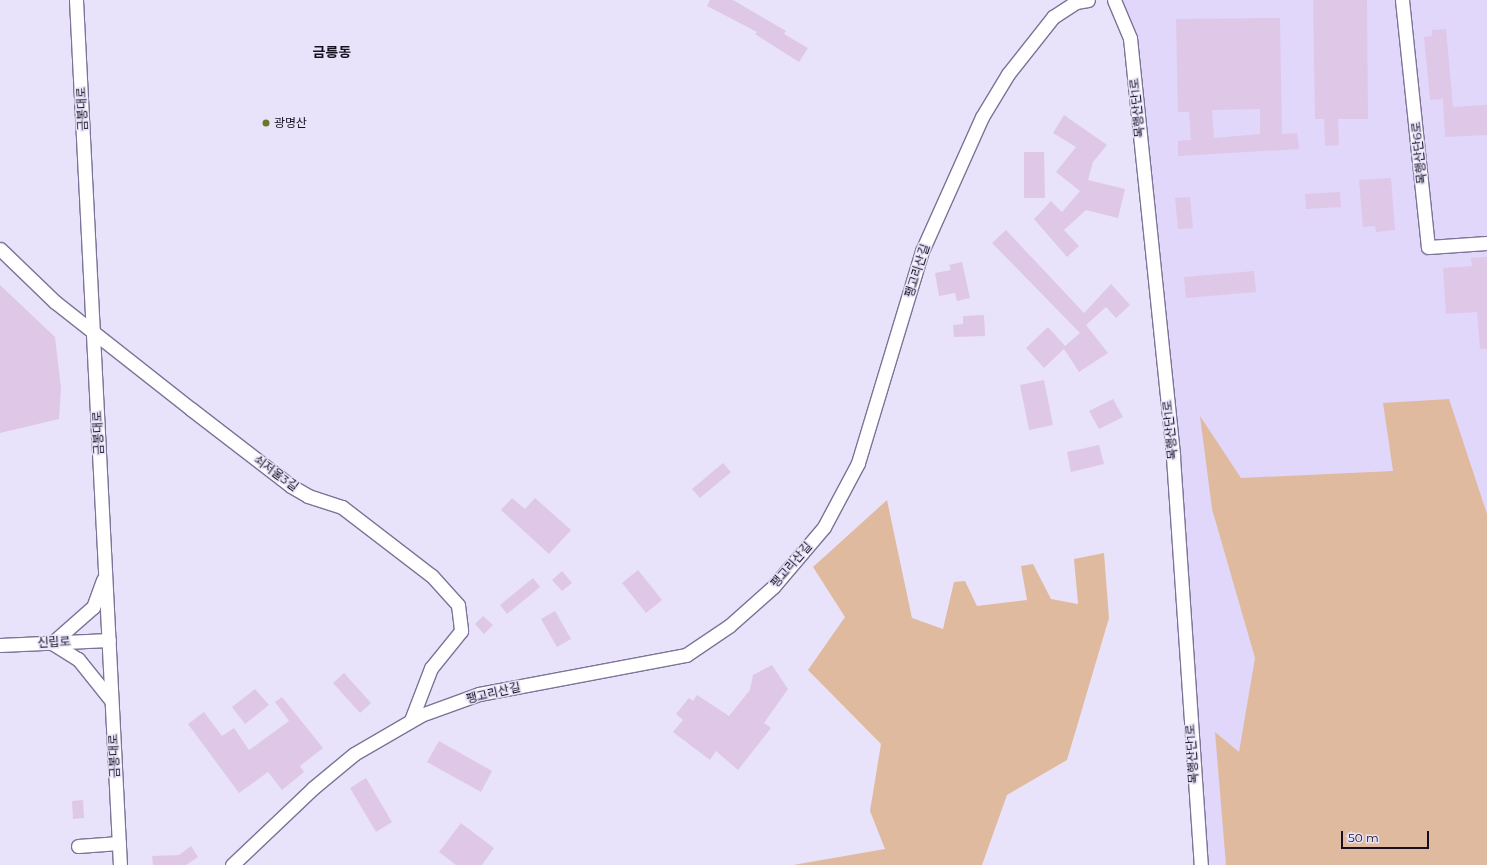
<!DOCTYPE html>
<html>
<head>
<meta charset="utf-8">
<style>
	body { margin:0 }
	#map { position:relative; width:1487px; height:865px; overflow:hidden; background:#e8e3fa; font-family:Montserrat,"Noto Sans KR",sans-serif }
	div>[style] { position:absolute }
	.built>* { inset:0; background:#e0d7fb }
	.green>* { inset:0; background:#e0ba9e }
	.building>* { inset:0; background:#dfc7e8 }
	.roads { filter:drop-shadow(1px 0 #7d7396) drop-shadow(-1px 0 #7d7396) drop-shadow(0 1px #7d7396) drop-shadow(0 -1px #7d7396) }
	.minor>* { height:13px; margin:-6.5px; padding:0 6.5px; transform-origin:6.5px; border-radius:6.5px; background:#fff }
	.dots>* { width:11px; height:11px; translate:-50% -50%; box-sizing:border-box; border:2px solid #e8e3fa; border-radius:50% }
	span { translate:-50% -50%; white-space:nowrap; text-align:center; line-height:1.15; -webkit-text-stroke:3px #e8e3fa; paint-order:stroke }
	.street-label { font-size:12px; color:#15111e }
	.poi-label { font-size:12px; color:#15111e }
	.left { translate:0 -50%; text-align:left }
	.quarter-label { font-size:14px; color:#15111e; font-weight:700 }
	.scale { position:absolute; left:1341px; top:831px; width:88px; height:18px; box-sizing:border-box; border:2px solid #15111e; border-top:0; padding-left:5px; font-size:12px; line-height:14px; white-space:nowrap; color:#15111e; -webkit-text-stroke:3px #e8e3fa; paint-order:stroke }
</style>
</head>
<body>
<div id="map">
	<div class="built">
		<i style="clip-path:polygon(1119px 0,1487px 0,1487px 865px,1206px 865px,1171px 433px)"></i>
	</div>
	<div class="green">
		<i style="clip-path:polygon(1449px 399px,1487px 514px,1487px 865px,1226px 865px,1215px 732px,1239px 752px,1255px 658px,1212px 509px,1200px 416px,1241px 478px,1393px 471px,1383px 403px)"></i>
		<i style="clip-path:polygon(887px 500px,912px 618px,943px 629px,954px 582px,965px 581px,977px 606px,1027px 600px,1021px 566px,1033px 564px,1051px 599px,1078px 604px,1074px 559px,1104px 553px,1109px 618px,1067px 760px,1007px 795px,982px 865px,793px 865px,885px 849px,870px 811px,881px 744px,808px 670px,845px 617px,813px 567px)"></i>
	</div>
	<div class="building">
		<i style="clip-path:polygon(710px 0,733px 0,786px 31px,784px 34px,808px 48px,799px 62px,755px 34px,757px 32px,707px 6px)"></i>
		<i style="clip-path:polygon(1313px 0,1367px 0,1368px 119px,1338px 119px,1339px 145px,1325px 146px,1324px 119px,1315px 119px)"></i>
		<i style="clip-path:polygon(evenodd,1280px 18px,1282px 134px,1297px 133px,1299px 149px,1178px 156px,1178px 141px,1191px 140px,1189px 112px,1178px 112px,1176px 19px,1280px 18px,1260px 109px,1260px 134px,1214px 138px,1212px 110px,1260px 109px)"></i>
		<i style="clip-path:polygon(1446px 29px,1453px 107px,1487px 105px,1487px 135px,1445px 137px,1443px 99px,1430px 100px,1424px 37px,1432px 36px,1432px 30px)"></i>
		<i style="clip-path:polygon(1064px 115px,1107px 145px,1093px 162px,1088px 180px,1125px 189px,1118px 218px,1086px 210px,1064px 230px,1079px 246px,1067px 257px,1034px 219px,1051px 201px,1062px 212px,1080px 191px,1056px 172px,1076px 147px,1053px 133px)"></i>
		<i style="clip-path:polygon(1024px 152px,1044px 152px,1045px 198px,1024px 198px)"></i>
		<i style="clip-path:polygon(1391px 178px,1395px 230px,1376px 232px,1375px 226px,1363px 227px,1359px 180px)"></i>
		<i style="clip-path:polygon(1340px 192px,1341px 207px,1306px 209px,1305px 194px)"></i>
		<i style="clip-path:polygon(1190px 197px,1193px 228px,1178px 229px,1175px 198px)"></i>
		<i style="clip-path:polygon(1006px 230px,1084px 313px,1111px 284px,1130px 305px,1116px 318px,1106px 307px,1086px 325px,1108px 353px,1079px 372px,1064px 349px,1044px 368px,1026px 348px,1048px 327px,1065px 346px,1080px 333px,992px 243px)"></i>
		<i style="clip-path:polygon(1487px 257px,1487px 349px,1480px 349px,1477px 312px,1446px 314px,1443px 268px,1472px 266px,1471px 258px)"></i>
		<i style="clip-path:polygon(962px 262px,970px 298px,957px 301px,955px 293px,939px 296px,935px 273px,951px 270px,949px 265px)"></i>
		<i style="clip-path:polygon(1254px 271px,1256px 292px,1186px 298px,1184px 277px)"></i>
		<i style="clip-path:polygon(0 285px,55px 337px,61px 388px,59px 419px,0 433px)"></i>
		<i style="clip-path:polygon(984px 315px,985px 336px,954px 337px,953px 325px,963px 324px,963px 316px)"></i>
		<i style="clip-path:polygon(1044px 380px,1053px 425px,1029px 430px,1020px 385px)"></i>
		<i style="clip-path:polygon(1113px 399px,1123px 417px,1099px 429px,1089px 411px)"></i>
		<i style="clip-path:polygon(1099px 445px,1104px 464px,1071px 472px,1067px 452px)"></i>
		<i style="clip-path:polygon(723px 463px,731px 472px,700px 498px,692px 489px)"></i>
		<i style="clip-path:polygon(512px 498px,525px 509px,535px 498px,571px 530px,549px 554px,501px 510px)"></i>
		<i style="clip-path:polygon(638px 570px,662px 600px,646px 613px,622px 583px)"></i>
		<i style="clip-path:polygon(562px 571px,572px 583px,562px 591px,552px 580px)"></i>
		<i style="clip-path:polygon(533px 578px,540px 587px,507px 614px,500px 605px)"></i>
		<i style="clip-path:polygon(555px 611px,571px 639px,557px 647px,541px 619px)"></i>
		<i style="clip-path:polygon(483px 616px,493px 625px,484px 634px,475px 624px)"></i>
		<i style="clip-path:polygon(772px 665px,788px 689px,764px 723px,771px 728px,738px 770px,716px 751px,710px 760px,673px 732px,683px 720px,676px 714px,689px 698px,693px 701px,697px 695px,729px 716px,750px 690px,753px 675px)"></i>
		<i style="clip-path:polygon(344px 673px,371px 703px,360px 713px,333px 683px)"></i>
		<i style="clip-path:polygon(255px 689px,269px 705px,245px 724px,232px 707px)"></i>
		<i style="clip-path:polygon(282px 697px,323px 748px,300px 766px,304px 772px,282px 790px,268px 772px,239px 793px,188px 724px,204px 712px,222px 736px,234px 728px,249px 750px,289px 721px,275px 702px)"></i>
		<i style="clip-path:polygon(439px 741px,492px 771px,481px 792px,427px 762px)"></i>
		<i style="clip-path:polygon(366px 778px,392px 822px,376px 832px,350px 788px)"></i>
		<i style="clip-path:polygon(83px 800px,84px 818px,73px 819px,72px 801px)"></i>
		<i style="clip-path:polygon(461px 823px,494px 848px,482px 865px,456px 865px,439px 852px)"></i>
		<i style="clip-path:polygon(191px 846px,198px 857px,186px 865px,153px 865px,152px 856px,179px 855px)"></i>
	</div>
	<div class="roads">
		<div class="minor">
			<i style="left:76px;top:0;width:866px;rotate:87.09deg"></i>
			<i style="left:1114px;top:0;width:41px;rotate:67.2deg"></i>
			<i style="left:1130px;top:38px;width:421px;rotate:84.1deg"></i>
			<i style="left:1173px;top:457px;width:409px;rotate:86.1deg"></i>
			<i style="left:1402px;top:0;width:248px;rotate:84deg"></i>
			<i style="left:1428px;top:247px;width:59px;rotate:-3.9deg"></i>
			<i style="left:0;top:249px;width:76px;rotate:43.9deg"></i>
			<i style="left:55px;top:302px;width:173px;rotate:38.2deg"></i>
			<i style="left:191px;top:409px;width:126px;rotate:37.6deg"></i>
			<i style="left:291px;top:486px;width:20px;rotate:30deg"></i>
			<i style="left:308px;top:496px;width:36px;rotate:18deg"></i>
			<i style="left:342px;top:507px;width:113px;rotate:37.5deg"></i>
			<i style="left:432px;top:576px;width:39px;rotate:48deg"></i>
			<i style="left:458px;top:605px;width:26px;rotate:83deg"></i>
			<i style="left:461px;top:631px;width:48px;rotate:129deg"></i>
			<i style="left:431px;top:668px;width:56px;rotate:111deg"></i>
			<i style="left:103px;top:580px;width:29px;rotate:110deg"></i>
			<i style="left:93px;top:607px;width:55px;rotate:138.7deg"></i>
			<i style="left:52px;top:643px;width:31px;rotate:32deg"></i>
			<i style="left:78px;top:659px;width:53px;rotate:51.2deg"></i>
			<i style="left:0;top:645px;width:109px;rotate:-2.6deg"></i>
			<i style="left:78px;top:846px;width:41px;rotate:-4.2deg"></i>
			<i style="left:232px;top:865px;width:112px;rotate:-43.5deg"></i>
			<i style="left:313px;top:788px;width:53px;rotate:-39.7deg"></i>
			<i style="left:354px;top:754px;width:78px;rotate:-30.2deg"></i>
			<i style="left:421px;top:715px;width:62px;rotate:-19.9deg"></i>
			<i style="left:479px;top:694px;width:211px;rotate:-10.7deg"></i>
			<i style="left:686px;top:655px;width:52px;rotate:-34deg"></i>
			<i style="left:729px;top:626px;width:59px;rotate:-41.6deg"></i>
			<i style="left:773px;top:587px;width:79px;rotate:-49.6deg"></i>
			<i style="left:824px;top:527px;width:72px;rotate:-62deg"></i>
			<i style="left:858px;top:463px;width:221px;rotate:-73.2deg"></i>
			<i style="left:922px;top:251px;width:147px;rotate:-65.9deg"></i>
			<i style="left:982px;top:117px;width:50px;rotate:-58.8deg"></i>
			<i style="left:1008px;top:74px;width:73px;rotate:-51.7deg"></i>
			<i style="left:1053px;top:17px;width:27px;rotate:-33deg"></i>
			<i style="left:1076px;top:2px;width:12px;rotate:-9deg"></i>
		</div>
	</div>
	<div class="dots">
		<i style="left:266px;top:123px;background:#6c7825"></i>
	</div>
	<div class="street-label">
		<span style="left:1137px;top:108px;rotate:-96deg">목행산단1로</span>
		<span style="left:82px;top:109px;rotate:-93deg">금봉대로</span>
		<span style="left:1419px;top:153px;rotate:-96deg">목행산단6로</span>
		<span style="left:917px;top:271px;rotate:-72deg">팽고리산길</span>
		<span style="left:1170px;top:430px;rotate:-96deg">목행산단1로</span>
		<span style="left:98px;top:433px;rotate:-93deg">금봉대로</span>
		<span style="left:276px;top:473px;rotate:36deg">쇠저울3길</span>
		<span style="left:791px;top:565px;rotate:-49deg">팽고리산길</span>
		<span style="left:54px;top:642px;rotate:-3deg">신립로</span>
		<span style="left:493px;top:693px;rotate:-13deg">팽고리산길</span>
		<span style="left:1192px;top:754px;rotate:-94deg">목행산단1로</span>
		<span style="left:114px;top:756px;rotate:-93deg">금봉대로</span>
	</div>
	<div class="poi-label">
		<span class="left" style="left:274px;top:123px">광명산</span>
	</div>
	<div class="quarter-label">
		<span style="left:332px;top:52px">금릉동</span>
	</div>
	<div class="scale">50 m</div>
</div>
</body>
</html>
